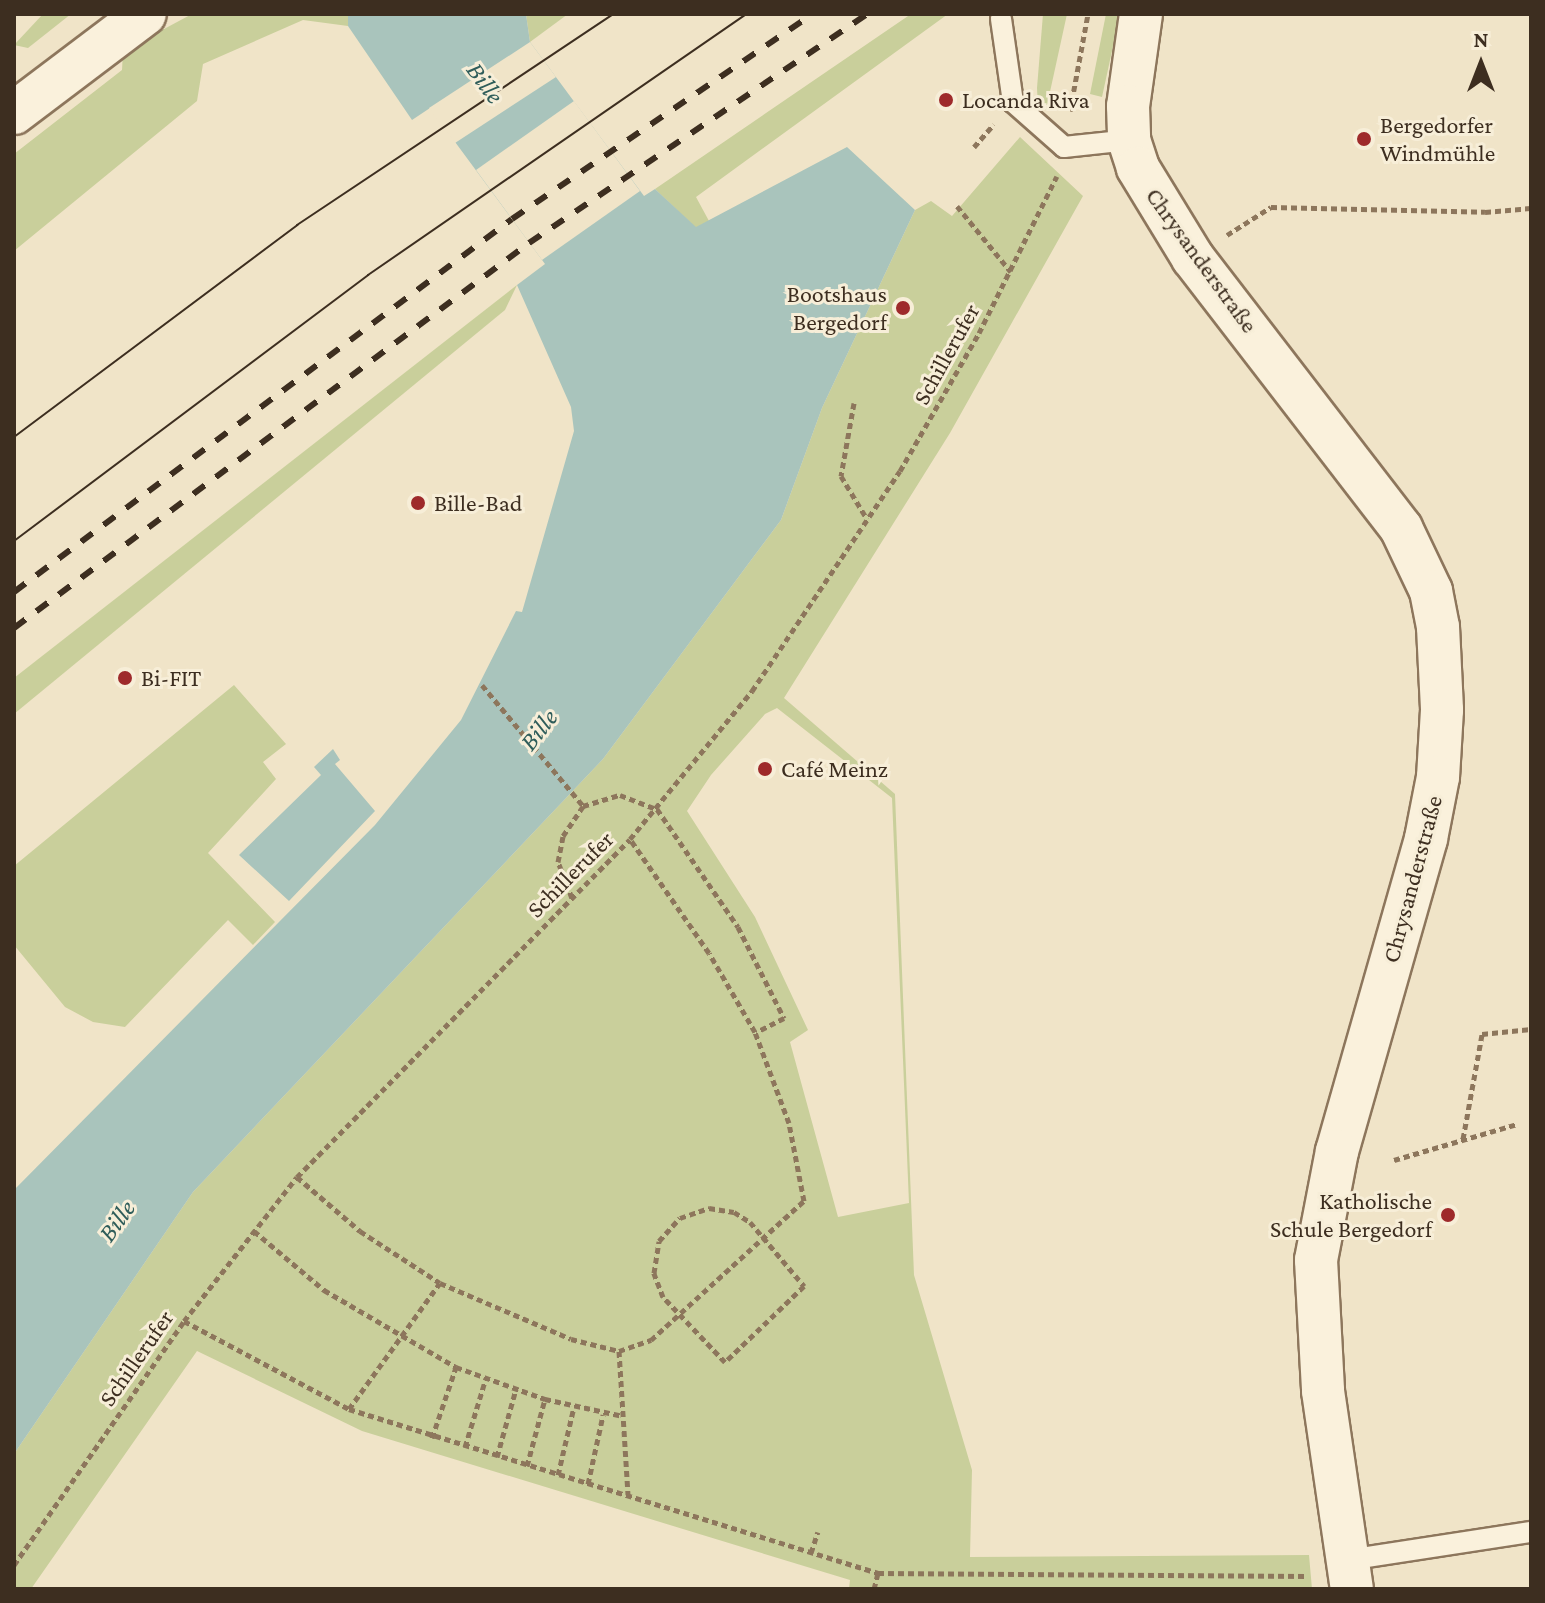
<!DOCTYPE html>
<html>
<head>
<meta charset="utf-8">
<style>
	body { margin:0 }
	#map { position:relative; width:1545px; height:1603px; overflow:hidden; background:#f0e4c8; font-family:"Crimson Pro",serif }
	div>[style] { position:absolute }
	.green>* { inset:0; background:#c9cf9b }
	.water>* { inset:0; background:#a9c4bc }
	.pier>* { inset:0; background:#f0e4c8 }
	.path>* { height:5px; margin-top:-2.5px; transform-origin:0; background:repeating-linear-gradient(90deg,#8d765c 0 6px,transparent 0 10px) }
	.roads { filter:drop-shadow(2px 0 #8d765c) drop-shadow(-2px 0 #8d765c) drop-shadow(0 2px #8d765c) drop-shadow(0 -2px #8d765c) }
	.service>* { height:20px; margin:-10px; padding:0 10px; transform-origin:10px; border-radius:10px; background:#faf1dc }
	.minor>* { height:42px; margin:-21px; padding:0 21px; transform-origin:21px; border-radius:21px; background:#faf1dc }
	.tram>* { height:2px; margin:-1px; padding:0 1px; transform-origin:1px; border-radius:1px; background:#3d2e20 }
	.rail>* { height:6px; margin-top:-3px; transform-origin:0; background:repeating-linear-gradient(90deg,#3d2e20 0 14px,transparent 0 28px) }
	.dots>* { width:22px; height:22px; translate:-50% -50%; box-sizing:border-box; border:4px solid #f7eed8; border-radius:50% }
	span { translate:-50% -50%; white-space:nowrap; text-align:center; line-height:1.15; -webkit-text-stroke:6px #f7eed8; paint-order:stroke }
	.poi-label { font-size:24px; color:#3d2e20 }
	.left { translate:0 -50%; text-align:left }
	.right { translate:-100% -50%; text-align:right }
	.street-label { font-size:24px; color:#3d2e20 }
	.water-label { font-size:26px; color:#2f5d5a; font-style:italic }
	.frame { position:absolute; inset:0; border:16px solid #3d2e20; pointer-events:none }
	.north { position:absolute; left:1441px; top:24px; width:80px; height:80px; -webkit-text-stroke:6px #f7eed8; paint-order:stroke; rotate:0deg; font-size:22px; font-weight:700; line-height:32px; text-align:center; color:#3d2e20 }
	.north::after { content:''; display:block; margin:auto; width:28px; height:36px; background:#3d2e20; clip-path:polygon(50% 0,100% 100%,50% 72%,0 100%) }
</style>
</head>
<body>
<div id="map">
	<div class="green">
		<i style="clip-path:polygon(43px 14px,71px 14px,28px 48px,14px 45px)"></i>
		<i style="clip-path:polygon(192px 14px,348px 14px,348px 26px,303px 20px,203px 64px,197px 101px,14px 251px,14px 154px,122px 70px,123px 51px)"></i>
		<i style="clip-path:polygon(526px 14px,568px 14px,530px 42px)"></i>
		<i style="clip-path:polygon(911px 14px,948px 14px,696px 197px,709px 221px,696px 228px,655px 189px)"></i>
		<i style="clip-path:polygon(1043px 14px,1067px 14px,1046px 110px,1038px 108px,1037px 88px)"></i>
		<i style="clip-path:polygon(1106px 14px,1120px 14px,1102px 97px,1090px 94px)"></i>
		<i style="clip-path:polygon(evenodd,1020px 137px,1083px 196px,950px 433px,784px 698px,895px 794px,914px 1275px,972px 1470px,970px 1557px,1309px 1555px,1312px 1589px,849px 1589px,850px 1580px,362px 1431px,197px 1351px,31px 1589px,14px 1589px,14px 1454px,193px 1192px,603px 759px,781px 520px,822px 408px,915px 210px,931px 201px,952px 216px,1020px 137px,777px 708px,892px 798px,909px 1203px,838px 1217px,790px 1042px,808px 1030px,755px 917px,687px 811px,711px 775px,765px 714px,777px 708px)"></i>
		<i style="clip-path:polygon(517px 285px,505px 310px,14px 714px,14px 678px)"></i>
		<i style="clip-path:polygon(234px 685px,286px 744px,263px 762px,276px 779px,208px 853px,275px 922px,253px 945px,228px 920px,125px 1027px,93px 1022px,65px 1007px,14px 945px,14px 866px)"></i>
	</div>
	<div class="water">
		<i style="clip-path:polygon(348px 14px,526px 14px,530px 42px,644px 196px,655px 189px,696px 227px,847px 147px,915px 210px,822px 408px,781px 520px,603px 759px,193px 1192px,14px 1454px,14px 1190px,375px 825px,461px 720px,516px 611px,522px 612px,574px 431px,571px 407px,517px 285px,545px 264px,430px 108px,412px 120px,348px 26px)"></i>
		<i style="clip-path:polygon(333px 749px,340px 760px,335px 764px,375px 811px,289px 901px,239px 855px,321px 775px,314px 767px)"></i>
	</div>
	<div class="pier">
		<i style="clip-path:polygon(530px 42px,556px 77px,455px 143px,429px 108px)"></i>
		<i style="clip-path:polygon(574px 101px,640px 191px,542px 260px,476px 170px)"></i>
	</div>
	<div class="path">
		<i style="left:1070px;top:111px;width:99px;rotate:-79.5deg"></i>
		<i style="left:974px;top:147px;width:30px;rotate:-49deg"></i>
		<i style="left:957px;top:206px;width:85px;rotate:50.7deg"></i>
		<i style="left:1227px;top:235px;width:52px;rotate:-32.5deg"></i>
		<i style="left:1271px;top:207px;width:214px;rotate:1.3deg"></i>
		<i style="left:1485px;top:212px;width:46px;rotate:-5deg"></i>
		<i style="left:854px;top:403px;width:74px;rotate:100.1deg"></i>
		<i style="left:841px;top:476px;width:50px;rotate:58.8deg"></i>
		<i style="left:482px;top:685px;width:158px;rotate:50.1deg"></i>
		<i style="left:572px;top:898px;width:39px;rotate:-111deg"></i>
		<i style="left:558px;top:862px;width:26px;rotate:-79deg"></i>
		<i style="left:563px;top:836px;width:36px;rotate:-56deg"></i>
		<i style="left:583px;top:806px;width:39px;rotate:-17deg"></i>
		<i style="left:620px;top:795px;width:40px;rotate:21deg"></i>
		<i style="left:657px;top:809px;width:143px;rotate:55.5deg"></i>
		<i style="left:738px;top:927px;width:102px;rotate:63.2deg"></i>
		<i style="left:784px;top:1018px;width:31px;rotate:153deg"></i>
		<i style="left:1463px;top:1139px;width:107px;rotate:-79.7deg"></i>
		<i style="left:1482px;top:1034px;width:49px;rotate:-5.8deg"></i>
		<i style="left:1394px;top:1160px;width:128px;rotate:-16.3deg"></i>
		<i style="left:297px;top:1177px;width:83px;rotate:40.6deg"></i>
		<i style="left:360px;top:1231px;width:95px;rotate:33deg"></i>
		<i style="left:440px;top:1283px;width:142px;rotate:23.1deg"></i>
		<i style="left:571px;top:1339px;width:49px;rotate:14deg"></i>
		<i style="left:619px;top:1351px;width:34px;rotate:-19deg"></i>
		<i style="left:651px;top:1340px;width:207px;rotate:-42.3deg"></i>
		<i style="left:804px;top:1201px;width:79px;rotate:-100.9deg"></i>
		<i style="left:789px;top:1123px;width:97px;rotate:-110.5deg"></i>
		<i style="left:755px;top:1032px;width:91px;rotate:-120.2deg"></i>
		<i style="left:709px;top:953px;width:139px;rotate:-124.7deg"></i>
		<i style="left:709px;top:1208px;width:25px;rotate:9deg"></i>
		<i style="left:734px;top:1212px;width:19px;rotate:32deg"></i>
		<i style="left:750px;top:1222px;width:84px;rotate:49.8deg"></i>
		<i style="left:804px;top:1286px;width:110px;rotate:136.1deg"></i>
		<i style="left:725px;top:1362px;width:90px;rotate:-133.6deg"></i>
		<i style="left:663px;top:1297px;width:26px;rotate:-111deg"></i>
		<i style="left:654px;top:1273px;width:32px;rotate:-81deg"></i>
		<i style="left:659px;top:1241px;width:31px;rotate:-48deg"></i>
		<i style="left:680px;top:1218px;width:31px;rotate:-19deg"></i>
		<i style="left:254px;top:1231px;width:92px;rotate:40.1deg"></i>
		<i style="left:324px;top:1290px;width:153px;rotate:30.3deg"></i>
		<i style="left:456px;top:1367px;width:95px;rotate:19.8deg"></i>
		<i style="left:545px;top:1399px;width:80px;rotate:12.3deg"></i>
		<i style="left:184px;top:1321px;width:187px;rotate:28.1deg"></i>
		<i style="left:349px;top:1409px;width:554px;rotate:17.22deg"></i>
		<i style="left:878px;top:1573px;width:429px;rotate:0.4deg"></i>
		<i style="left:619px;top:1351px;width:144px;rotate:86.4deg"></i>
		<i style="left:349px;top:1409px;width:155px;rotate:-54.2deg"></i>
		<i style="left:432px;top:1438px;width:75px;rotate:-71.3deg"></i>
		<i style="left:465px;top:1447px;width:72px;rotate:-73.1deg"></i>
		<i style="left:497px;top:1457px;width:71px;rotate:-74.4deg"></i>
		<i style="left:527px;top:1466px;width:69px;rotate:-75deg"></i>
		<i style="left:558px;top:1475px;width:70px;rotate:-76.8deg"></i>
		<i style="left:588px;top:1484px;width:71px;rotate:-77.7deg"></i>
		<i style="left:811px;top:1553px;width:22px;rotate:-72deg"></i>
		<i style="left:14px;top:1565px;width:297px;rotate:-55.1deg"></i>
		<i style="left:184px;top:1321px;width:183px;rotate:-51.9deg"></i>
		<i style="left:297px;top:1177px;width:474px;rotate:-45.4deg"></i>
		<i style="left:630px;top:839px;width:192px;rotate:-50.5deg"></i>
		<i style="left:752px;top:691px;width:265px;rotate:-56.1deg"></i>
		<i style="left:900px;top:471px;width:159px;rotate:-60.2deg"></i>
		<i style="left:979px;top:333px;width:175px;rotate:-63.6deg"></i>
		<i style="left:874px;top:1589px;width:16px;rotate:-76deg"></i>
	</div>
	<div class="roads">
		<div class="service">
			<i style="left:1001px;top:19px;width:84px;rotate:81.8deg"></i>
			<i style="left:1013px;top:102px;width:68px;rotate:41.4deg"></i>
			<i style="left:1064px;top:147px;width:65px;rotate:-6.1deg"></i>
			<i style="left:1347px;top:1560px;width:186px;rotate:-8.7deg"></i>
		</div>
		<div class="minor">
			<i style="left:1141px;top:14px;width:93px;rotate:98deg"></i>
			<i style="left:1128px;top:106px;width:34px;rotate:88deg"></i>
			<i style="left:1129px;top:140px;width:29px;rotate:72deg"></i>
			<i style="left:1138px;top:168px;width:105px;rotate:58.6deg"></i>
			<i style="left:1193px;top:258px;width:341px;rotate:52.4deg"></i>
			<i style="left:1401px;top:528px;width:70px;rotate:64.5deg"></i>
			<i style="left:1431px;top:591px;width:37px;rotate:79deg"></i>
			<i style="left:1438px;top:627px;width:83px;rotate:87.2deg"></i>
			<i style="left:1442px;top:710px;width:67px;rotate:93.4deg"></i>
			<i style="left:1438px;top:777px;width:63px;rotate:101deg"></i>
			<i style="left:1426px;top:839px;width:324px;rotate:105.9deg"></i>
			<i style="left:1337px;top:1151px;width:111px;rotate:100.9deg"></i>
			<i style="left:1316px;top:1260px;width:131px;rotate:86.9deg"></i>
			<i style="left:1323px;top:1391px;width:200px;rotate:81.7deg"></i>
			<i style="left:14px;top:113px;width:164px;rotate:-37.1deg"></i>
		</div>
	</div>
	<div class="tram">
		<i style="left:14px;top:437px;width:354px;rotate:-36.8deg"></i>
		<i style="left:297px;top:225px;width:380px;rotate:-33.7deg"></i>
		<i style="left:14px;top:541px;width:443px;rotate:-36.9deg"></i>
		<i style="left:368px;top:275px;width:459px;rotate:-34.6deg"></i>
	</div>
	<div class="rail">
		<i style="left:14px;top:592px;width:622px;rotate:-36.83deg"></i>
		<i style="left:512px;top:219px;width:363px;rotate:-34.3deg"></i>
		<i style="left:14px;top:628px;width:643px;rotate:-36.78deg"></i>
		<i style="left:529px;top:243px;width:408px;rotate:-34.1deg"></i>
	</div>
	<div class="dots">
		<i style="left:946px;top:100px;background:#9e2a2b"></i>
		<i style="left:1364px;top:139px;background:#9e2a2b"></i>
		<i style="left:903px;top:308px;background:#9e2a2b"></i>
		<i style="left:418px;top:503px;background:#9e2a2b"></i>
		<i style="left:125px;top:678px;background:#9e2a2b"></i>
		<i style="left:765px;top:769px;background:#9e2a2b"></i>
		<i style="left:1448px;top:1215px;background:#9e2a2b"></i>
	</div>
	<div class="poi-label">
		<span class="left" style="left:962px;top:100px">Locanda Riva</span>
		<span class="left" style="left:1380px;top:139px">Bergedorfer<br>Windmühle</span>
		<span class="right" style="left:887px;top:308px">Bootshaus<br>Bergedorf</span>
		<span class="left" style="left:434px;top:503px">Bille-Bad</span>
		<span class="left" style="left:141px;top:678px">Bi-FIT</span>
		<span class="left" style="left:781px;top:769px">Café Meinz</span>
		<span class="right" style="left:1432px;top:1215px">Katholische<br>Schule Bergedorf</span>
	</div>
	<div class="street-label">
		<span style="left:1202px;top:260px;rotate:54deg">Chrysanderstraße</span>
		<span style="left:946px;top:354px;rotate:-61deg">Schillerufer</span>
		<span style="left:570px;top:874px;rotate:-45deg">Schillerufer</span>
		<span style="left:1412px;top:879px;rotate:-75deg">Chrysanderstraße</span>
		<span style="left:136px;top:1358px;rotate:-55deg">Schillerufer</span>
	</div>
	<div class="water-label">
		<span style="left:485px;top:83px;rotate:54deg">Bille</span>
		<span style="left:539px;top:730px;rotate:-52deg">Bille</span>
		<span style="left:117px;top:1221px;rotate:-54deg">Bille</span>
	</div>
	<div class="frame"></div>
	<div class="north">N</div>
</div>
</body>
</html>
